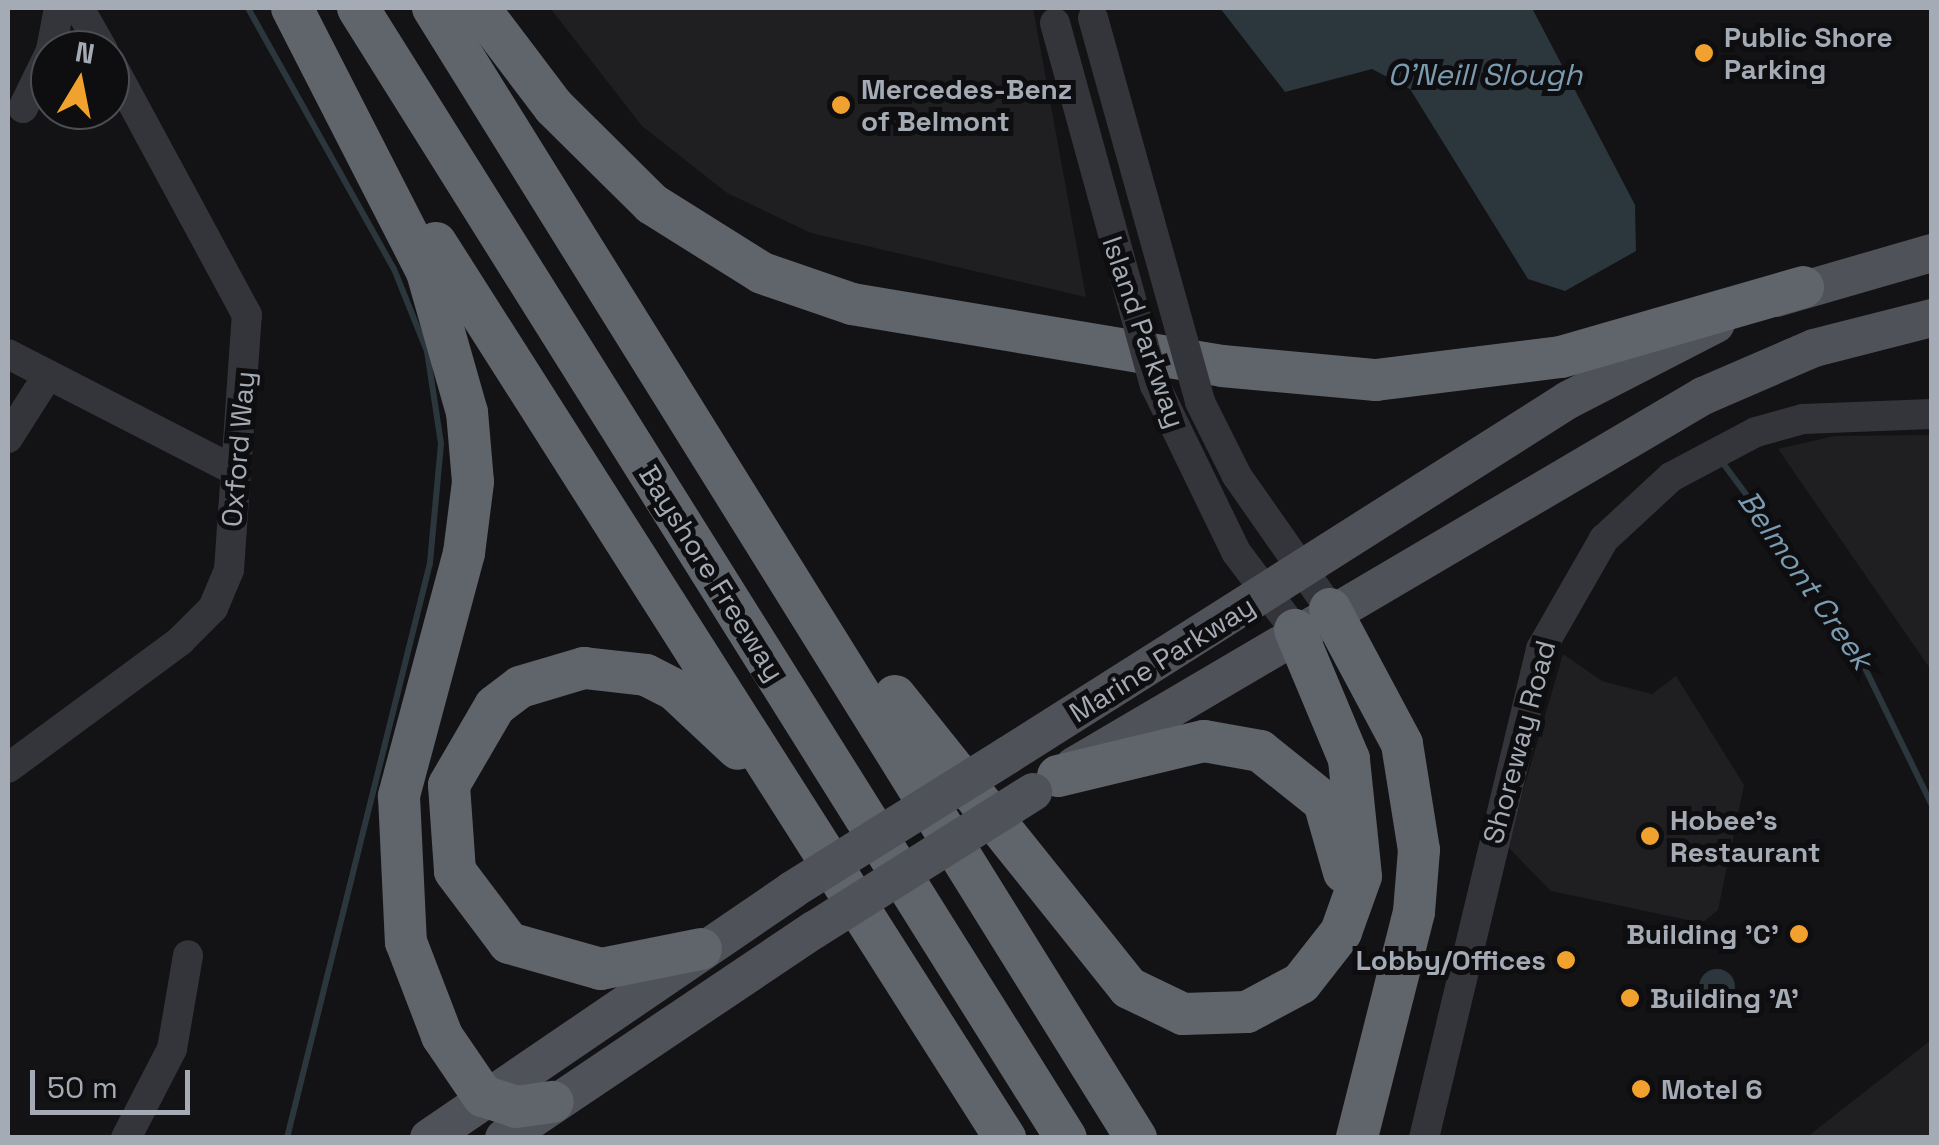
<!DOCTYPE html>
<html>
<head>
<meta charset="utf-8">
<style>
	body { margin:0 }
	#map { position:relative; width:1939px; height:1145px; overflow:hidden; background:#131315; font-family:"Space Grotesk",sans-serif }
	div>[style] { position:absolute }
	.built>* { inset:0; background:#1f1f22 }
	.water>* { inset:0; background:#2c373d }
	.round { border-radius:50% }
	.stream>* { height:6px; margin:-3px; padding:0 3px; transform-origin:3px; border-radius:3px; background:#2c373d }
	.minor>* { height:30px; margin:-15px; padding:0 15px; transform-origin:15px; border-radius:15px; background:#34353a }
	.major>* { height:38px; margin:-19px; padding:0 19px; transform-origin:19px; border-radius:19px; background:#505259 }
	.highway>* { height:42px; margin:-21px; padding:0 21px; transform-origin:21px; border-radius:21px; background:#60646b }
	.minor-bridge>* { height:30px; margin:-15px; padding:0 15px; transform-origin:15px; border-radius:15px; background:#34353a }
	.major-bridge>* { height:38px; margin:-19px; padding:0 19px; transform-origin:19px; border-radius:19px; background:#505259 }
	.dots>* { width:28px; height:28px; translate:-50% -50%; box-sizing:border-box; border:5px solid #0e0e10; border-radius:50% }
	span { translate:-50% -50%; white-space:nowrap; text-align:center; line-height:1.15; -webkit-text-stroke:10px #0e0e10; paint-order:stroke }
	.poi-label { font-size:28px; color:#a4abb5; font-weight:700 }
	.left { translate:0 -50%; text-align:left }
	.right { translate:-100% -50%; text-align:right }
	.street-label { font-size:28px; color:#a4abb5 }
	.water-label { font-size:30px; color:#7b9bb1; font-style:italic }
	.frame { position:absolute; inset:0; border:10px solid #a4abb5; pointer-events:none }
	.north { position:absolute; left:30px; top:30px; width:100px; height:100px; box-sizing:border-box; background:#0e0e10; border:2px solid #4a4d52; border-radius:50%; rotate:10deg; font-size:28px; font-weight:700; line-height:40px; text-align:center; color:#a4abb5 }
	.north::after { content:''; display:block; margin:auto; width:35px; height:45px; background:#f1a22e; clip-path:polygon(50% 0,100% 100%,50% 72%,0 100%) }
	.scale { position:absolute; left:30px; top:1070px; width:160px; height:45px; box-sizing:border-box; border:5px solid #a4abb5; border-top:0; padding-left:12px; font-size:30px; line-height:35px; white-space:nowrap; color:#a4abb5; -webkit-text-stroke:8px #0e0e10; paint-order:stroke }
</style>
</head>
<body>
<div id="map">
	<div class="built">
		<i style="clip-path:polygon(550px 8px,1033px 8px,1086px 297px,811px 233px,727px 193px,642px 126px)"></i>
		<i style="clip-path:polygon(1931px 435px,1932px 435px,1931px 670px,1778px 449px,1834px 436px)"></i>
		<i style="clip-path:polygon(1563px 654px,1602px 681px,1652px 694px,1676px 676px,1744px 785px,1718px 910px,1702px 923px,1551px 891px,1507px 846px)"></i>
		<i style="clip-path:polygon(1931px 1040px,1931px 1137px,1807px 1137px)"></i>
	</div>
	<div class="water">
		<i style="clip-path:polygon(1220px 8px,1532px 8px,1635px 205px,1636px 251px,1565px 291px,1528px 279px,1410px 89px,1372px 69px,1285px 92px)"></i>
		<i class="round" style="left:1699px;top:969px;width:36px;height:36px"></i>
	</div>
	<div class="stream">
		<i style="left:248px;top:8px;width:299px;rotate:60.8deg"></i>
		<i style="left:394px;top:269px;width:88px;rotate:68.1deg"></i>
		<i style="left:427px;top:351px;width:94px;rotate:81.4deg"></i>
		<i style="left:441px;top:444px;width:120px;rotate:95.3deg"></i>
		<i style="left:430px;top:563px;width:593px;rotate:103.97deg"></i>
		<i style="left:1725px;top:466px;width:201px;rotate:53.3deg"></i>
		<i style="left:1845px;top:627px;width:198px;rotate:64deg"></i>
	</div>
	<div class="minor">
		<i style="left:79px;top:8px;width:48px;rotate:60.3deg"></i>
		<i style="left:51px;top:50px;width:43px;rotate:-79.2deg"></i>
		<i style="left:23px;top:108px;width:61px;rotate:-63.9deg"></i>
		<i style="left:8px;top:354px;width:256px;rotate:27.2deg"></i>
		<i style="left:1155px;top:385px;width:186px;rotate:64.1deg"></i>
		<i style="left:1236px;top:552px;width:98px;rotate:52.9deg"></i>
		<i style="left:1200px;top:402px;width:83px;rotate:63.4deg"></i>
		<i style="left:1237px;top:476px;width:162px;rotate:55deg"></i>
		<i style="left:8px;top:438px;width:75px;rotate:-57.6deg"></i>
		<i style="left:8px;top:768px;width:214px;rotate:-36.4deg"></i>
		<i style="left:180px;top:641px;width:47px;rotate:-45deg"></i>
		<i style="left:213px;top:608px;width:41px;rotate:-67.2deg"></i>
		<i style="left:229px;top:570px;width:256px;rotate:-86deg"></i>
		<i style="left:247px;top:315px;width:288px;rotate:-118.4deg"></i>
		<i style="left:126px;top:1138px;width:100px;rotate:-62.7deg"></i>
		<i style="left:172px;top:1049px;width:95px;rotate:-80.3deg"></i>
		<i style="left:1424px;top:1138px;width:503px;rotate:-76.54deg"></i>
		<i style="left:1541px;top:649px;width:127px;rotate:-60.2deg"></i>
		<i style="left:1604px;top:539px;width:91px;rotate:-42.8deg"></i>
		<i style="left:1671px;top:477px;width:96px;rotate:-27.9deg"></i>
		<i style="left:1756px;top:432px;width:49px;rotate:-15.5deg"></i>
		<i style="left:1803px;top:419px;width:129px;rotate:-2.2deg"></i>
	</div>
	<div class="major">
		<i style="left:1776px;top:298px;width:162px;rotate:-16.1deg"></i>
		<i style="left:1008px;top:755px;width:663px;rotate:-32.37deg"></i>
		<i style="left:1568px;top:400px;width:166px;rotate:-27.2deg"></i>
		<i style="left:1074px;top:766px;width:730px;rotate:-30.47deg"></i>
		<i style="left:1703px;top:396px;width:121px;rotate:-23.4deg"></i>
		<i style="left:1814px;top:348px;width:122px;rotate:-14.3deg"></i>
		<i style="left:429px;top:1138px;width:440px;rotate:-34.3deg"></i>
		<i style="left:504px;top:1138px;width:373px;rotate:-33.9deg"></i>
	</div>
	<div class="highway">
		<i style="left:292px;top:8px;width:297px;rotate:62.9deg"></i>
		<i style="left:427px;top:272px;width:146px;rotate:74.1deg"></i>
		<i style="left:467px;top:412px;width:70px;rotate:85.1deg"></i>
		<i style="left:473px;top:482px;width:72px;rotate:97.2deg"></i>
		<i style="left:464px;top:553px;width:252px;rotate:105deg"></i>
		<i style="left:399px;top:796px;width:146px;rotate:87.3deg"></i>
		<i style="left:406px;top:942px;width:101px;rotate:69deg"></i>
		<i style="left:442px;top:1036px;width:73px;rotate:55.7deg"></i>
		<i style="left:483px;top:1096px;width:35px;rotate:18deg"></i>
		<i style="left:516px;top:1107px;width:37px;rotate:-8deg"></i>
		<i style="left:358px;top:8px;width:1333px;rotate:57.93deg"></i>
		<i style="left:433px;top:8px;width:1331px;rotate:58.11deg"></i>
		<i style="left:479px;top:8px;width:124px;rotate:52.9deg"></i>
		<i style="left:554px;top:107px;width:138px;rotate:44.7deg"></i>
		<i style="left:652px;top:204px;width:130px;rotate:32.1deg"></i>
		<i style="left:762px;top:273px;width:95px;rotate:19deg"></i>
		<i style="left:852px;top:304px;width:375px;rotate:9.5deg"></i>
		<i style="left:1222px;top:366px;width:155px;rotate:5.2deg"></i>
		<i style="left:1376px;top:380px;width:186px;rotate:-7.1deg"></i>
		<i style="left:1561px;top:357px;width:252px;rotate:-16.1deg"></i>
		<i style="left:436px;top:243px;width:1061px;rotate:57.55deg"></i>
		<i style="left:1330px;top:609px;width:153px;rotate:61.9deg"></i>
		<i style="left:1402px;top:744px;width:107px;rotate:80.9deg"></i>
		<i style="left:1419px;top:850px;width:62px;rotate:94.6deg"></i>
		<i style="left:1414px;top:912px;width:233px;rotate:104.2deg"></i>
		<i style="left:895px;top:696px;width:374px;rotate:51.3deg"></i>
		<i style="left:1129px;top:988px;width:60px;rotate:25.7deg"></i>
		<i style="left:1183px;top:1014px;width:64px;rotate:-1.8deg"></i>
		<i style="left:1247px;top:1012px;width:61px;rotate:-28.2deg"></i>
		<i style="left:1301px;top:983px;width:65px;rotate:-51.9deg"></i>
		<i style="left:1341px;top:932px;width:59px;rotate:-70.3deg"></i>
		<i style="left:1361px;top:876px;width:118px;rotate:-95.9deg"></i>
		<i style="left:1349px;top:759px;width:140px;rotate:-112.7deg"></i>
		<i style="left:1058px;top:776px;width:150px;rotate:-13.5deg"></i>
		<i style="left:1204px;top:741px;width:57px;rotate:10.1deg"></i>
		<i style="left:1260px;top:751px;width:82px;rotate:38.6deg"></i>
		<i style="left:1324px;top:802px;width:73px;rotate:74.1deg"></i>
		<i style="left:701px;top:949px;width:102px;rotate:168.7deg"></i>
		<i style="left:601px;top:969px;width:96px;rotate:-164.2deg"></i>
		<i style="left:509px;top:943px;width:90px;rotate:-126.9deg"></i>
		<i style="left:455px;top:871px;width:86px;rotate:-94deg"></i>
		<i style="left:449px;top:785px;width:91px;rotate:-59.8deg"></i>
		<i style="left:495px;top:706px;width:31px;rotate:-37deg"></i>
		<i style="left:520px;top:687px;width:67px;rotate:-16.5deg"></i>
		<i style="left:584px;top:668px;width:62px;rotate:6.4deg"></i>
		<i style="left:646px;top:675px;width:33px;rotate:27deg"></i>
		<i style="left:675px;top:690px;width:86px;rotate:43.1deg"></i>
	</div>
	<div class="minor-bridge">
		<i style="left:1093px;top:18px;width:399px;rotate:74.4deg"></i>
		<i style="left:1055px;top:23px;width:376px;rotate:74.6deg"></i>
	</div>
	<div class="major-bridge">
		<i style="left:792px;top:890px;width:255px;rotate:-32deg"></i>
		<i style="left:814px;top:930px;width:259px;rotate:-32.2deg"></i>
	</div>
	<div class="dots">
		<i style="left:1704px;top:53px;background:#f1a22e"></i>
		<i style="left:841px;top:105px;background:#f1a22e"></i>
		<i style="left:1650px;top:836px;background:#f1a22e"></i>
		<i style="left:1799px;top:934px;background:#f1a22e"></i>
		<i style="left:1566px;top:960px;background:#f1a22e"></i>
		<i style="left:1630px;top:998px;background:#f1a22e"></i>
		<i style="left:1641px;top:1089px;background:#f1a22e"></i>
	</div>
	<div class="poi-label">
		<span class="left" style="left:1724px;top:53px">Public Shore<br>Parking</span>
		<span class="left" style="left:861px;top:105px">Mercedes-Benz<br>of Belmont</span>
		<span class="left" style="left:1670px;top:836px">Hobee's<br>Restaurant</span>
		<span class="right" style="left:1779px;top:934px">Building 'C'</span>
		<span class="right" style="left:1546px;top:960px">Lobby/Offices</span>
		<span class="left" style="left:1650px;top:998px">Building 'A'</span>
		<span class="left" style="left:1661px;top:1089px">Motel 6</span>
	</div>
	<div class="street-label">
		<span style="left:1144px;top:332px;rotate:71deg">Island Parkway</span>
		<span style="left:238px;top:449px;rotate:-85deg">Oxford Way</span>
		<span style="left:712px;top:573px;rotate:58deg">Bayshore Freeway</span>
		<span style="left:1162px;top:659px;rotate:-32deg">Marine Parkway</span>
		<span style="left:1519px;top:742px;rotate:-75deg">Shoreway Road</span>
	</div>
	<div class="water-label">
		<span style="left:1485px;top:75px">O'Neill Slough</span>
		<span style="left:1805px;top:580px;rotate:55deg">Belmont Creek</span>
	</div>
	<div class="frame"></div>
	<div class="north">N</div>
	<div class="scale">50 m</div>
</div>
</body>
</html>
